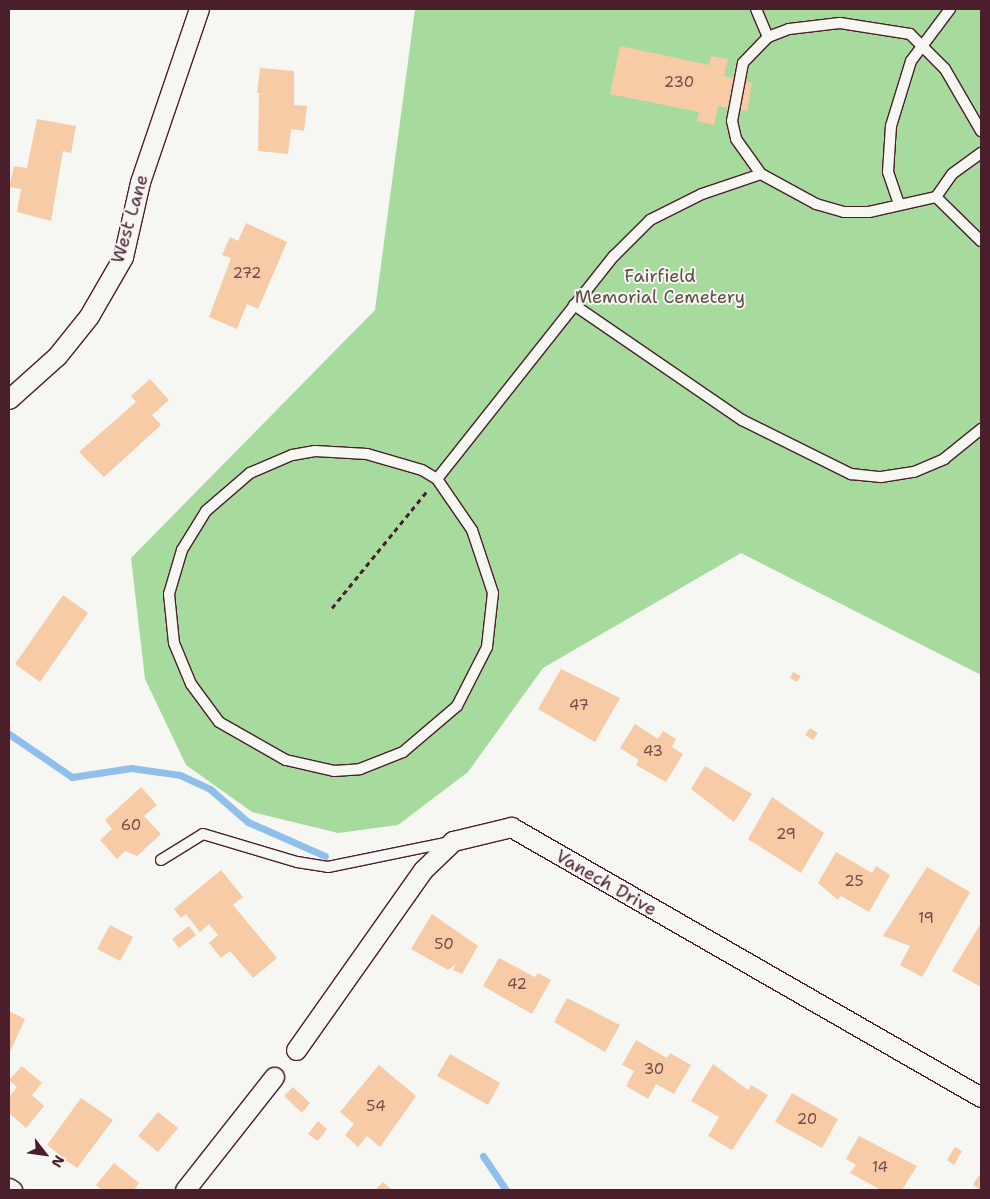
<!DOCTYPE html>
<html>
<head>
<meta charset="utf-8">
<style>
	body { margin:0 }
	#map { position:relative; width:990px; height:1199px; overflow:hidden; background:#f6f6f2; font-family:"Shantell Sans",sans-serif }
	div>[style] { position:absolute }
	.green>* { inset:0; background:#a6db9d }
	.stream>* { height:7px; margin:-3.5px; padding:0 3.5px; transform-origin:3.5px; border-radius:3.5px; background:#90bfeb }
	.building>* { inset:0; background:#f7cba6 }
	.path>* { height:3px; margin-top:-1.5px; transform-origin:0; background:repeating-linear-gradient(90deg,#4a1f2b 0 5px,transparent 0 9px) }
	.roads { filter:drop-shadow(1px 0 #4a1f2b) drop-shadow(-1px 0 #4a1f2b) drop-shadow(0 1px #4a1f2b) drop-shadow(0 -1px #4a1f2b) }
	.lane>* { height:10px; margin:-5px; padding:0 5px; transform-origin:5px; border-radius:5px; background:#f6f6f2 }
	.street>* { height:19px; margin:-9.5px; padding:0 9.5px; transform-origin:9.5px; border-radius:9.5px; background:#f6f6f2 }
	span { translate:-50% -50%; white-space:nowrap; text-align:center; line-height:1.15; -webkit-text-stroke:4px #f6f6f2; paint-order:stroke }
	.number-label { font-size:15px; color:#754a4a }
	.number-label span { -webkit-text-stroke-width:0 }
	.street-label { font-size:18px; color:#4a1f2b }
	.park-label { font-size:18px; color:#614e48 }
	.frame { position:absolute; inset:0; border:10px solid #4a1f2b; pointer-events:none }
	.north { position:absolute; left:20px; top:1129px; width:50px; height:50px; -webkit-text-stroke:4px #f6f6f2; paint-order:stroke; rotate:120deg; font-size:14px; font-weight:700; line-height:20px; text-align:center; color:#4a1f2b }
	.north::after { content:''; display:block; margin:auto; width:18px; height:22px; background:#4a1f2b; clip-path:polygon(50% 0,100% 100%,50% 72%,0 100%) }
</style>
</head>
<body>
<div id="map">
	<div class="green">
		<i style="clip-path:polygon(415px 9px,981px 9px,981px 675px,741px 553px,543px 668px,468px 772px,398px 825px,338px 833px,252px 812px,186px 765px,145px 679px,131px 558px,375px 310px)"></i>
	</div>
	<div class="stream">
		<i style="left:9px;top:734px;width:76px;rotate:34.3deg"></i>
		<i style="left:72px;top:777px;width:60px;rotate:-8.7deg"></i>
		<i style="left:131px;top:768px;width:49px;rotate:8.1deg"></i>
		<i style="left:180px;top:775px;width:33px;rotate:25deg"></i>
		<i style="left:210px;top:789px;width:50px;rotate:41deg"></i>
		<i style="left:248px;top:822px;width:84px;rotate:23.8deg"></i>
		<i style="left:483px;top:1156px;width:41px;rotate:55.9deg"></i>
	</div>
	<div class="building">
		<i style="clip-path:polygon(620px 46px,709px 65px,711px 56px,728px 59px,724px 76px,752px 83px,747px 111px,718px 106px,714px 125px,697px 121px,699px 112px,610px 94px)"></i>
		<i style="clip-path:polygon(260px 68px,294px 71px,294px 105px,307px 106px,304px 131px,291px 129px,288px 154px,258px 151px,259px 94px,266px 94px,257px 93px)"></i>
		<i style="clip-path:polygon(37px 119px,76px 126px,71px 153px,63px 151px,51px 221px,17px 212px,21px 189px,9px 187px,14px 166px,27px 168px)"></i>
		<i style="clip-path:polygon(246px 223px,287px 242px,258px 309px,247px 304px,237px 329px,209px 317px,231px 258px,222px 255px,230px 237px,238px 241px)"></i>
		<i style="clip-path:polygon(150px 379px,169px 400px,152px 415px,161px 425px,104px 477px,79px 452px,136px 402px,131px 396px)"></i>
		<i style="clip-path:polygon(63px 595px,88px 613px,40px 682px,15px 664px)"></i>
		<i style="clip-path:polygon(561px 669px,620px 698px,595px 742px,538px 709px)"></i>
		<i style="clip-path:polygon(793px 672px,801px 676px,797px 682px,790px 678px)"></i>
		<i style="clip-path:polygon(635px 724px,658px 739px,663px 731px,676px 739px,672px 747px,683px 754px,666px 782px,636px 765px,639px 760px,620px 748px)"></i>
		<i style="clip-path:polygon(810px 728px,818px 733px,813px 740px,805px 735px)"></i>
		<i style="clip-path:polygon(705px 766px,752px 794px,734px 822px,691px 789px)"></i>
		<i style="clip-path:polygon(141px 787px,157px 805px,144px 816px,161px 834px,137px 856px,125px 851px,117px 859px,100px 840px,112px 829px,105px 820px)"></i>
		<i style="clip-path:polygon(772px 797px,824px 833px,801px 873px,748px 839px)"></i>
		<i style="clip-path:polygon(836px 852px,872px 873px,876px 866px,890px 875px,869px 912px,841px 896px,838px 900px,818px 883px)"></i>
		<i style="clip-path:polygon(927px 867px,970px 892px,922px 977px,900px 965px,910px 946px,883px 936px)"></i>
		<i style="clip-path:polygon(221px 870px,243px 897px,233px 905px,277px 958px,253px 978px,230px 951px,221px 958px,209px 943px,218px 935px,209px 924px,200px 932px,186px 914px,181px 918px,174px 909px)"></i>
		<i style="clip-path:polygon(432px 914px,478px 946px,462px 974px,453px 970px,456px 964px,448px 970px,411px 949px)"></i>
		<i style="clip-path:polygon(981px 923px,981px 987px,952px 971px)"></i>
		<i style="clip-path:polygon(110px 925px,133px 937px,120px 961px,97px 949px)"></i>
		<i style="clip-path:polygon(189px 926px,196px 935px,179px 948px,172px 939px)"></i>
		<i style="clip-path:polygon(499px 958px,535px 977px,538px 973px,551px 980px,532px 1014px,483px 986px)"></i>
		<i style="clip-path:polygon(567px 998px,620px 1025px,605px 1052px,554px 1022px)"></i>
		<i style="clip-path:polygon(9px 1011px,25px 1019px,9px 1054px)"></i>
		<i style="clip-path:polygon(636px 1040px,667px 1058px,670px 1053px,691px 1065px,674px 1094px,656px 1084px,648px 1099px,626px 1086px,634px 1071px,622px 1065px)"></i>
		<i style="clip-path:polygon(450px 1054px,500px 1083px,488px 1105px,437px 1076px)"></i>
		<i style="clip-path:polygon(713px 1064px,748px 1090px,751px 1085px,768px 1095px,732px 1150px,708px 1136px,719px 1117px,691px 1101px)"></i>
		<i style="clip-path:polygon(379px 1065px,416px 1096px,380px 1147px,367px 1136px,358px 1147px,345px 1135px,354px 1124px,340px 1112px)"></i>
		<i style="clip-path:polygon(22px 1066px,42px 1083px,32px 1095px,44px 1106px,26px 1128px,9px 1113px,9px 1097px,17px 1087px,9px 1080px)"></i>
		<i style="clip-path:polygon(293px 1087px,310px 1103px,302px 1113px,284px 1096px)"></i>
		<i style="clip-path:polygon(792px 1093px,838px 1119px,822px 1148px,775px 1122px)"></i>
		<i style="clip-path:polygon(81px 1098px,113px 1120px,77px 1168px,67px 1161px,64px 1165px,57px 1159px,60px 1155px,47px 1145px)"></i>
		<i style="clip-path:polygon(158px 1112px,178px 1128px,158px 1152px,138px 1136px)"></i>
		<i style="clip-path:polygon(318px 1121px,327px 1129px,318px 1141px,308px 1134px)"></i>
		<i style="clip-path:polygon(859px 1136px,917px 1166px,902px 1190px,881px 1190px,850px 1173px,856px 1165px,846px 1159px)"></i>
		<i style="clip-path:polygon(955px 1147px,962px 1151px,954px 1165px,947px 1160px)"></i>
		<i style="clip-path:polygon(114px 1163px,139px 1183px,134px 1190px,102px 1190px,96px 1185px)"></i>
		<i style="clip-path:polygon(979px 1175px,981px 1177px,981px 1190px,973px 1185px)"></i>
		<i style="clip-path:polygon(383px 1182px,392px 1190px,375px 1190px)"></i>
	</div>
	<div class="path">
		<i style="left:332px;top:608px;width:151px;rotate:-50.9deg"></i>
	</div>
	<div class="roads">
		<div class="lane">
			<i style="left:756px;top:9px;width:30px;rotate:67deg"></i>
			<i style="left:768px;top:37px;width:36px;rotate:134deg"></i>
			<i style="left:743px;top:63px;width:59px;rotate:100.7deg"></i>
			<i style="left:732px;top:121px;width:18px;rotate:77deg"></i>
			<i style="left:736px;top:139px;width:43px;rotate:54.5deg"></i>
			<i style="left:768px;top:37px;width:22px;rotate:-21deg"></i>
			<i style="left:789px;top:29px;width:51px;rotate:-6.7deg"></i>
			<i style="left:840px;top:23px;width:71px;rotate:8.9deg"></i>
			<i style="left:910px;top:34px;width:49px;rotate:45deg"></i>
			<i style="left:945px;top:69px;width:72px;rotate:59.9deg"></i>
			<i style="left:936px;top:197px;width:28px;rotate:-55deg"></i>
			<i style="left:952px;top:174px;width:36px;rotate:-36deg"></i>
			<i style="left:899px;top:204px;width:34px;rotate:-109deg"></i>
			<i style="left:888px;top:172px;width:46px;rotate:-86.3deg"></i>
			<i style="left:891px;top:126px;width:68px;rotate:-72.9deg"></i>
			<i style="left:911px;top:61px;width:65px;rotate:-53.1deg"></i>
			<i style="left:574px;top:305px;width:204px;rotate:34.4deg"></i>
			<i style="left:742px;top:420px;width:122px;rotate:26.4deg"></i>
			<i style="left:851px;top:474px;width:30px;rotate:6deg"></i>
			<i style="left:881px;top:477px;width:33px;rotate:-9deg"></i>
			<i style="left:914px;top:472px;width:33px;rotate:-23deg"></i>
			<i style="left:944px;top:459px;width:48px;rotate:-39deg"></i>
			<i style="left:437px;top:479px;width:17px;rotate:-149deg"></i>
			<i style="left:422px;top:470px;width:57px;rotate:-163.8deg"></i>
			<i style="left:367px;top:454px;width:52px;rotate:-176.7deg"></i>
			<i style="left:315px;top:451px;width:23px;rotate:170deg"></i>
			<i style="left:292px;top:455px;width:46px;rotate:156.8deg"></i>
			<i style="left:250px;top:473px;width:58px;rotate:139.2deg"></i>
			<i style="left:206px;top:511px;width:46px;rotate:121.6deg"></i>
			<i style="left:182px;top:550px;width:46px;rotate:106.5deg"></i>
			<i style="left:169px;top:594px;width:49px;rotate:84.2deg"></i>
			<i style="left:174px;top:643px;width:44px;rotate:67.5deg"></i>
			<i style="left:191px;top:684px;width:47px;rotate:53.6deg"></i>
			<i style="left:219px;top:722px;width:77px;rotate:29.6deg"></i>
			<i style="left:286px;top:760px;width:49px;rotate:12.9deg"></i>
			<i style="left:334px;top:771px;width:26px;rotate:-4deg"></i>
			<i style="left:360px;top:769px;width:46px;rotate:-21.6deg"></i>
			<i style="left:403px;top:752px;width:71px;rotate:-40.4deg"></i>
			<i style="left:457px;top:706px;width:66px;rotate:-63deg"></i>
			<i style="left:487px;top:647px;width:54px;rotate:-83.7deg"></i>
			<i style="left:493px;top:593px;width:66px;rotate:-108.4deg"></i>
			<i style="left:472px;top:530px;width:62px;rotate:-124.5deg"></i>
			<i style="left:437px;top:479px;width:285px;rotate:-51.6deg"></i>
			<i style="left:614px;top:256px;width:51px;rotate:-45deg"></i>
			<i style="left:650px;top:220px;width:58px;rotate:-26.6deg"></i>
			<i style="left:702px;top:194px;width:62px;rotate:-18.7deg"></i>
			<i style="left:761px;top:174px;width:63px;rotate:28.6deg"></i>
			<i style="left:816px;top:204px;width:29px;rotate:16deg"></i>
			<i style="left:844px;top:212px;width:25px"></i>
			<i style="left:869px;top:212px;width:69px;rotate:-12.6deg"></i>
			<i style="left:936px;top:197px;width:63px;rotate:44.4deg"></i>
			<i style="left:161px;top:860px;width:49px;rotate:-31.8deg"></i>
			<i style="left:203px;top:834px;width:98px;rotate:16.6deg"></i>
			<i style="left:297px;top:862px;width:31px;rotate:9deg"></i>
			<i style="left:328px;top:867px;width:125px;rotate:-11.6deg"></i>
		</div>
		<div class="street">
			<i style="left:9px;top:399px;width:64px;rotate:-41.9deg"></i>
			<i style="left:57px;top:356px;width:51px;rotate:-51.3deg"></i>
			<i style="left:89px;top:316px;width:68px;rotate:-60deg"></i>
			<i style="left:123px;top:257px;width:77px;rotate:-77.2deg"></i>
			<i style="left:140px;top:182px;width:183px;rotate:-71.2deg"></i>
			<i style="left:296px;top:1050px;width:220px;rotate:-54.8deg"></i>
			<i style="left:423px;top:870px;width:42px;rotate:-44deg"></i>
			<i style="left:453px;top:841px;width:60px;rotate:-13.6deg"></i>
			<i style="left:511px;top:827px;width:542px;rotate:29.88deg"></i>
			<i style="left:9px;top:1188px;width:4px;rotate:34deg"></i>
			<i style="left:185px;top:1190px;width:144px;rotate:-51.8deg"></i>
		</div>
	</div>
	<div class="number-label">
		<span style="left:679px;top:83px">230</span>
		<span style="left:247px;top:274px">272</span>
		<span style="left:579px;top:706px">47</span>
		<span style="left:653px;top:752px">43</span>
		<span style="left:131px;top:826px">60</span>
		<span style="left:786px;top:835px">29</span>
		<span style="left:854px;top:882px">25</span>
		<span style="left:926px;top:919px">19</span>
		<span style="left:444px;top:945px">50</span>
		<span style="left:517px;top:985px">42</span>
		<span style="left:654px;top:1070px">30</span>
		<span style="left:376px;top:1107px">54</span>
		<span style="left:807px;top:1120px">20</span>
		<span style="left:880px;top:1168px">14</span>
	</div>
	<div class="street-label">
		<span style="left:130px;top:219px;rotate:-74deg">West Lane</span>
		<span style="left:606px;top:883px;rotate:30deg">Vanech Drive</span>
	</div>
	<div class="park-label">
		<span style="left:660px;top:287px">Fairfield<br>Memorial Cemetery</span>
	</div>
	<div class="frame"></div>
	<div class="north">N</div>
</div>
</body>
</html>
